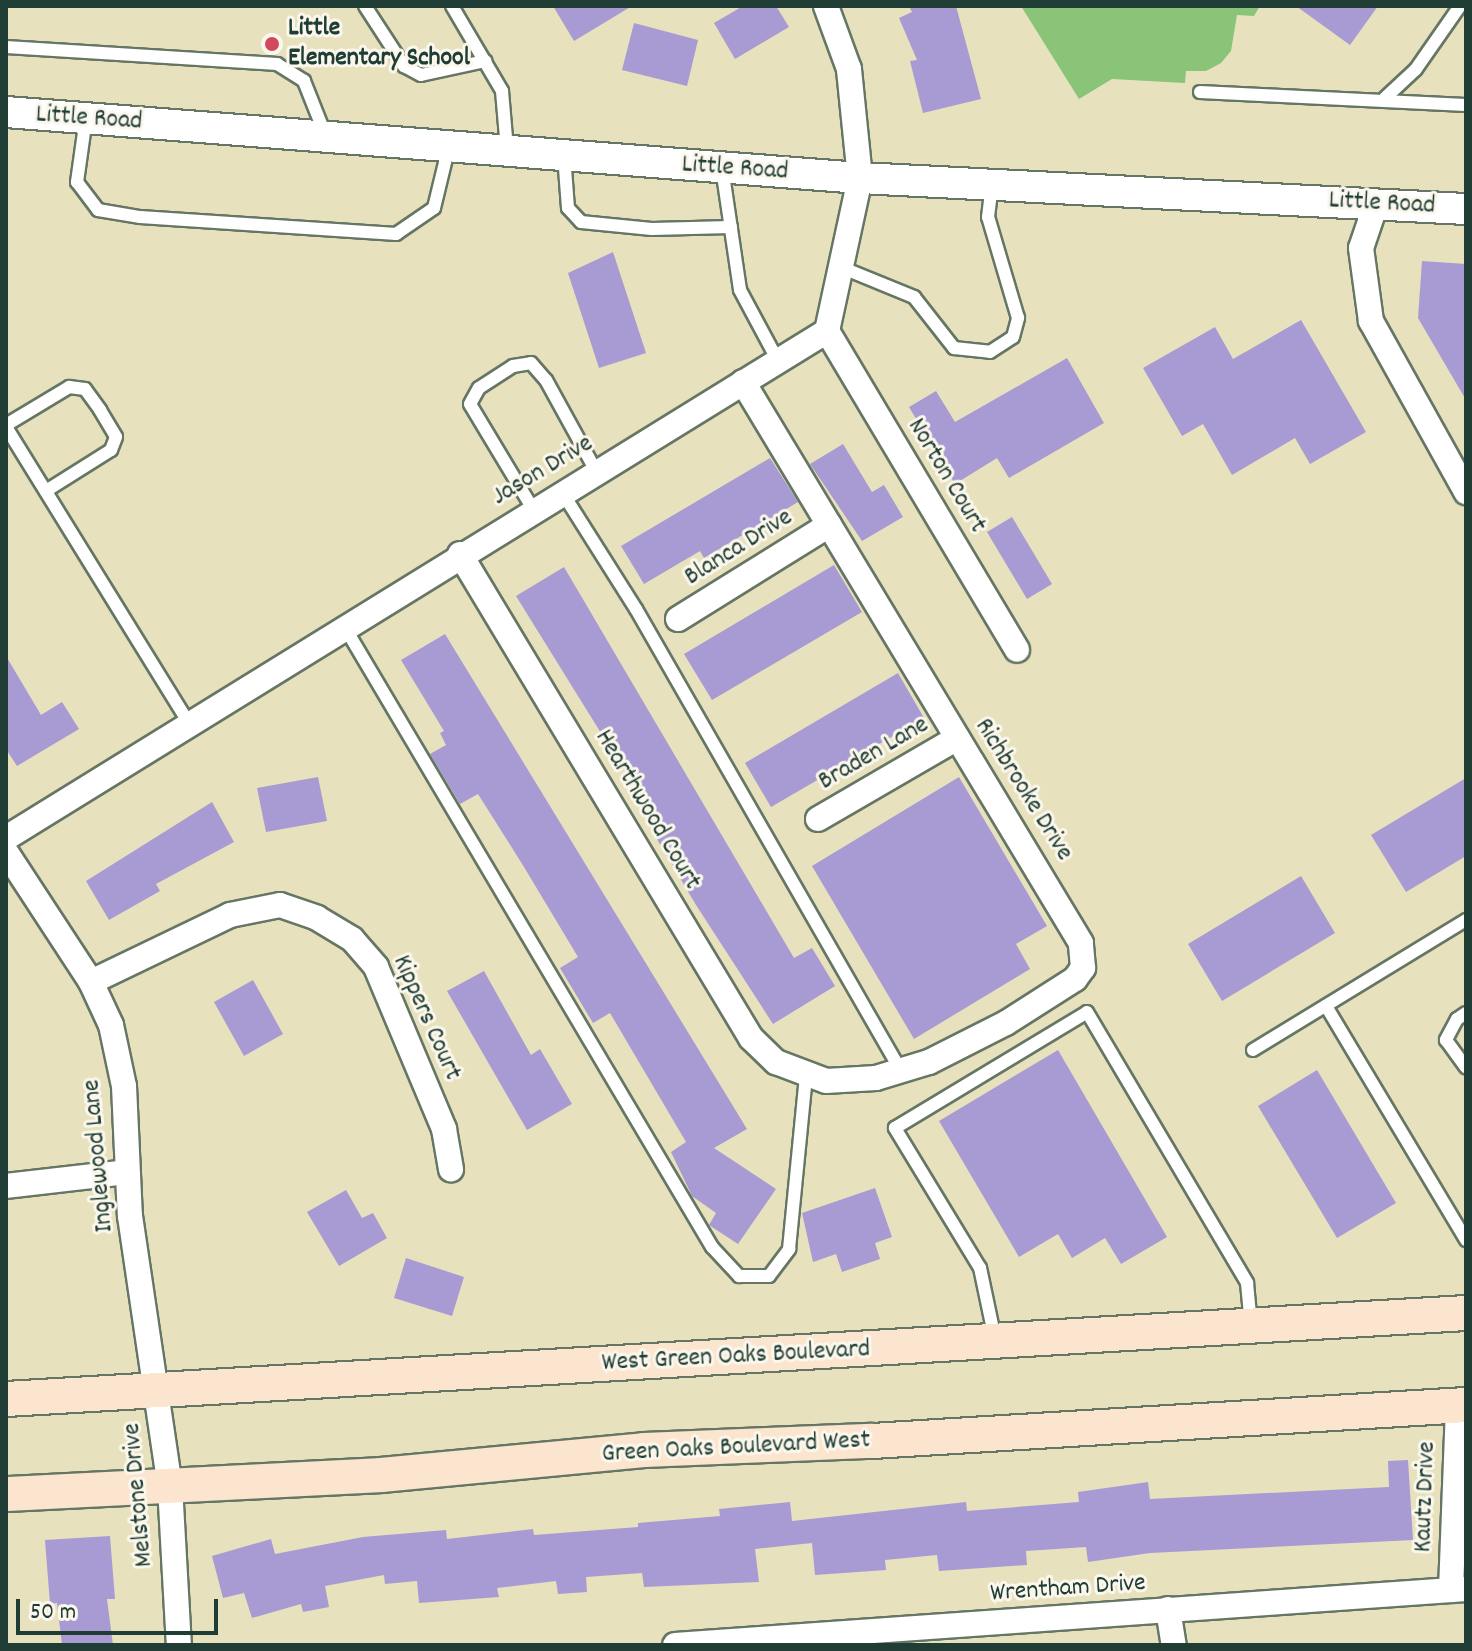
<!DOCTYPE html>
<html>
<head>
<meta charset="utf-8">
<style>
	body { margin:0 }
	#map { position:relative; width:1472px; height:1651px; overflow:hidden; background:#e7e1bd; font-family:Dekko,sans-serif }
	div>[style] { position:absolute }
	.green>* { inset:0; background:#89c479 }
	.building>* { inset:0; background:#a89bd3 }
	.roads { filter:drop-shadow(2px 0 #657664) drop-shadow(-2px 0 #657664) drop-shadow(0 2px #657664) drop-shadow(0 -2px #657664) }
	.service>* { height:12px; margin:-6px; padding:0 6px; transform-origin:6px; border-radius:6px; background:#fff }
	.minor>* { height:24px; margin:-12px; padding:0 12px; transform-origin:12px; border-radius:12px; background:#fff }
	.tertiary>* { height:30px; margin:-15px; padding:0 15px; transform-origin:15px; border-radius:15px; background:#fff }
	.secondary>* { height:34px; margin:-17px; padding:0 17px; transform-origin:17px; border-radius:17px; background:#fce5cf }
	.dots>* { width:22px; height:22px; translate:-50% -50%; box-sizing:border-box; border:4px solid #fbf7ec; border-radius:50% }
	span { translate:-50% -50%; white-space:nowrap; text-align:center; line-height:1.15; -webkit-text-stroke:6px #fbf7ec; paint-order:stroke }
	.poi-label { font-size:26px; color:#1f3d34; font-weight:700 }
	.left { translate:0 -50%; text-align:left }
	.street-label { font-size:26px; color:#1f3d34 }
	.frame { position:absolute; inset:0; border:8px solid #1f3d34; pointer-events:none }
	.scale { position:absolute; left:16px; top:1599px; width:202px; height:36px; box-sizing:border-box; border:4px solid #1f3d34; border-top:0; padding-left:10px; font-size:24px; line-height:28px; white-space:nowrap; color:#1f3d34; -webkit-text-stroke:6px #fbf7ec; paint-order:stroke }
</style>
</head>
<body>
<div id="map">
	<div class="green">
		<i style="clip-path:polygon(1021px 6px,1260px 6px,1254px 16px,1237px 15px,1231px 51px,1221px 63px,1206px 71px,1186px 71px,1185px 83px,1112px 79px,1079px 99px)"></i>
	</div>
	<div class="building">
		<i style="clip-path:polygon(553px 6px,632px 6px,574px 41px)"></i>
		<i style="clip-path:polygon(743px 6px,776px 6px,789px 27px,735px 59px,714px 23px)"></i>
		<i style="clip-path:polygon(909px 6px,956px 6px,981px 99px,923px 113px,910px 61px,917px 60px,899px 18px,912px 12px)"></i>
		<i style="clip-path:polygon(1296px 6px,1378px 6px,1350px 45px)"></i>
		<i style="clip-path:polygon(634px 23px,698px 40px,687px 86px,622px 70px)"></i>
		<i style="clip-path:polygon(613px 252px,646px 353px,599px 368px,568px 273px)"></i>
		<i style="clip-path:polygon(1422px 261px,1466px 264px,1466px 400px,1418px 318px)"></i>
		<i style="clip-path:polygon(1301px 320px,1366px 432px,1310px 464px,1295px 438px,1232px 475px,1203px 424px,1182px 436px,1143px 368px,1215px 327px,1233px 359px)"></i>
		<i style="clip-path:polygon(1067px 358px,1104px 423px,1009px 478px,997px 458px,955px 484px,909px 407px,936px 391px,955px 422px)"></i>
		<i style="clip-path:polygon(843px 444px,872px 492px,884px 485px,903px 517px,862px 541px,810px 464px)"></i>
		<i style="clip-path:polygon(770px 458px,798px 502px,704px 558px,700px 551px,644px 584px,621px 546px)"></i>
		<i style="clip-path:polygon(1012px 517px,1052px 584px,1027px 599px,987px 532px)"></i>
		<i style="clip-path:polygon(834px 565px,862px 612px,712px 700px,684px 654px)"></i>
		<i style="clip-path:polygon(564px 567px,794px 958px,812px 948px,835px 986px,773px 1024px,696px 905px,651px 829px,658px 825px,516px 596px)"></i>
		<i style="clip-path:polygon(445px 634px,747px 1129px,714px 1148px,776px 1189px,738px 1244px,709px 1225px,716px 1213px,692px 1196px,671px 1152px,686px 1142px,610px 1013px,593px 1023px,560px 968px,578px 957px,524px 867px,478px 794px,460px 804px,430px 754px,446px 745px,440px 733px,444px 731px,401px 660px)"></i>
		<i style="clip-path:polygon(6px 656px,41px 715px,62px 702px,79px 729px,17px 766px,6px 749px)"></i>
		<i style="clip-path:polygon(898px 673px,924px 718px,771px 807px,745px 763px)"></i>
		<i style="clip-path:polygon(318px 777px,327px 821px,266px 832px,257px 788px)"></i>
		<i style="clip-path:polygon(959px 777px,1047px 926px,1016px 944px,1030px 969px,914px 1039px,812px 866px)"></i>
		<i style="clip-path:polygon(1466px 778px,1466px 856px,1406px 892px,1371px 835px)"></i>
		<i style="clip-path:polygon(212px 802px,234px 842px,156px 884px,160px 891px,109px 920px,86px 881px)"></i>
		<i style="clip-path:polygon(1301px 876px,1335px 933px,1222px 1001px,1188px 944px)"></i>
		<i style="clip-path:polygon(484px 971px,531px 1055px,540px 1049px,572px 1104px,527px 1130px,447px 991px)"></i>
		<i style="clip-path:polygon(253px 980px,283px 1034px,244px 1056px,214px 1002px)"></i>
		<i style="clip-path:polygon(1058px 1050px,1167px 1237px,1121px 1264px,1105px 1238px,1072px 1258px,1058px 1234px,1019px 1257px,939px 1121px)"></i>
		<i style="clip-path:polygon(1317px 1070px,1396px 1203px,1337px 1238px,1258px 1106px)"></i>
		<i style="clip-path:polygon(875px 1188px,892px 1237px,875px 1243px,880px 1259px,842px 1272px,836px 1254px,813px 1262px,802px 1213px)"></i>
		<i style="clip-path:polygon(346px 1190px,362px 1218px,373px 1213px,387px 1238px,339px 1266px,307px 1212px)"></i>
		<i style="clip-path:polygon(406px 1258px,464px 1277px,452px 1316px,394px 1298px)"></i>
		<i style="clip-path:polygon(1408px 1460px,1413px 1540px,1150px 1553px,1088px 1562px,1086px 1547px,1026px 1551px,1027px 1565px,939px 1571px,937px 1555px,885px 1560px,886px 1570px,815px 1575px,812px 1543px,755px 1549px,759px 1582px,644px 1587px,642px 1573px,586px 1577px,587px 1592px,558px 1594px,556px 1581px,497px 1588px,499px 1597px,419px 1603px,417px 1581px,385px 1584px,384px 1575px,325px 1586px,329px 1607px,303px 1612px,301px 1604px,252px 1618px,244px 1593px,223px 1598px,212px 1556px,271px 1539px,275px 1554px,363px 1537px,446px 1530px,447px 1539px,533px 1529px,534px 1535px,638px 1527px,638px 1523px,720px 1516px,719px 1509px,790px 1502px,792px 1521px,966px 1502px,967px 1511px,1079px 1502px,1078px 1492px,1148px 1482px,1150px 1499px,1389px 1487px,1388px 1461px)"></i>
		<i style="clip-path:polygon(110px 1536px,115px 1599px,107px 1599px,113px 1645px,62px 1645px,57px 1603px,50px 1604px,45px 1540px)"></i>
	</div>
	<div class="roads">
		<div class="service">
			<i style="left:365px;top:6px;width:72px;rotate:57deg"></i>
			<i style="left:404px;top:66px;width:19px;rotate:28deg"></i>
			<i style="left:421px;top:75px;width:66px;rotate:-12.3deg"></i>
			<i style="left:452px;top:6px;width:99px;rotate:59.5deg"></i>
			<i style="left:502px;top:91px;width:58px;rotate:85.1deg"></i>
			<i style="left:6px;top:47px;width:272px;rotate:3.6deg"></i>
			<i style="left:277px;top:64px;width:32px;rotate:32deg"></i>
			<i style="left:304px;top:81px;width:57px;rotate:68.4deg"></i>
			<i style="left:1200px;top:92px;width:266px;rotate:2.8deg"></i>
			<i style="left:1385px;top:98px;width:42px;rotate:-43.1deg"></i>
			<i style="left:1416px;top:69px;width:77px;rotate:-55.1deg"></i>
			<i style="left:86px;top:118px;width:65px;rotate:98deg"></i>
			<i style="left:77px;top:182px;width:35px;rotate:53deg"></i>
			<i style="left:98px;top:210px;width:43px;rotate:9.5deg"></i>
			<i style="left:140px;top:217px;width:257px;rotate:3.8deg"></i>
			<i style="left:396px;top:234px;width:46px;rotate:-34.4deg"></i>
			<i style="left:434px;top:208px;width:64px;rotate:-76.4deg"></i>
			<i style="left:564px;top:155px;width:53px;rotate:85.7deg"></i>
			<i style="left:568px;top:208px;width:19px;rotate:47deg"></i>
			<i style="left:581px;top:222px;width:71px;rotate:5.6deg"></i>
			<i style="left:652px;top:229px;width:79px;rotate:-1.5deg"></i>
			<i style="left:722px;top:168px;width:123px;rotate:81.6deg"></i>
			<i style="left:740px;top:290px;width:81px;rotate:61.8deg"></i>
			<i style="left:843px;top:268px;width:77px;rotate:22.2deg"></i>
			<i style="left:914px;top:297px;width:65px;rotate:51.9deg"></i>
			<i style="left:954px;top:348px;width:36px;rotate:6deg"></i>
			<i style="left:990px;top:352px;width:27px;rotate:-33deg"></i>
			<i style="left:1013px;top:337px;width:20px;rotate:-75deg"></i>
			<i style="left:1018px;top:318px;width:105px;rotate:-106.5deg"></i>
			<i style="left:988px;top:217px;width:32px;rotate:-83deg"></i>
			<i style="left:6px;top:425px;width:74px;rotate:-31.1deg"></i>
			<i style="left:69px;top:387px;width:16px;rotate:7deg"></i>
			<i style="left:85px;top:389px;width:26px;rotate:54deg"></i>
			<i style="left:100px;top:410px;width:31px;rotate:59deg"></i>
			<i style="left:116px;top:437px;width:14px;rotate:111deg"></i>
			<i style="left:111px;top:450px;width:77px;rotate:147.8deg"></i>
			<i style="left:6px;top:427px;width:348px;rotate:58.3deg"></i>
			<i style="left:562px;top:492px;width:138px;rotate:57.7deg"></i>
			<i style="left:636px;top:609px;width:533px;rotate:60.16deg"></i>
			<i style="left:533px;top:509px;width:122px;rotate:-121deg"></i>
			<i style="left:470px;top:404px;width:18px;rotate:-61deg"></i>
			<i style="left:479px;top:388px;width:40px;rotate:-32.9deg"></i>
			<i style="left:513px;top:366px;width:18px;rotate:-9deg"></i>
			<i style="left:531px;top:363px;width:23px;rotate:49deg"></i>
			<i style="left:546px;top:380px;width:104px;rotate:61.2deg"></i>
			<i style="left:344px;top:626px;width:722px;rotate:59.35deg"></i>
			<i style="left:712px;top:1247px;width:40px;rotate:47deg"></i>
			<i style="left:739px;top:1276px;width:30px"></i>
			<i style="left:769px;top:1276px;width:34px;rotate:-53deg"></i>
			<i style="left:789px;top:1249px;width:174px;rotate:-84.4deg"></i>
			<i style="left:1326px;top:1006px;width:273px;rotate:59.1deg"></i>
			<i style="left:1466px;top:1013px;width:11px;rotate:146deg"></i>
			<i style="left:1457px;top:1019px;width:24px;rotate:118deg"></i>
			<i style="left:1446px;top:1040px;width:34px;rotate:54deg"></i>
			<i style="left:1253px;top:1050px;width:250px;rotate:-31.4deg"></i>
			<i style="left:995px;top:1339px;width:73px;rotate:-101.9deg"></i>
			<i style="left:980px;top:1268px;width:164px;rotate:-121.3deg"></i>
			<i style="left:895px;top:1128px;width:224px;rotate:-31.1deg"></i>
			<i style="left:1087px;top:1012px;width:315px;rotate:59.4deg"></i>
			<i style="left:1247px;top:1283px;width:42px;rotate:84.6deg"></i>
		</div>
		<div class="minor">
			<i style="left:1376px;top:204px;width:46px;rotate:108.8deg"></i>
			<i style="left:1361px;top:248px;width:74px;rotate:82.2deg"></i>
			<i style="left:1371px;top:321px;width:196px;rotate:60.9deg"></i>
			<i style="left:827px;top:331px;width:371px;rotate:59.2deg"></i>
			<i style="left:460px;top:554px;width:565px;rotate:58.98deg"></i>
			<i style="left:751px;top:1038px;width:35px;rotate:44deg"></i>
			<i style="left:776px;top:1062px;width:53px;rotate:20.8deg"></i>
			<i style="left:826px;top:1081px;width:50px;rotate:-3.4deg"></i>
			<i style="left:876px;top:1078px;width:55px;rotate:-16.8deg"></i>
			<i style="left:929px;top:1062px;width:86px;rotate:-26.9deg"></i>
			<i style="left:1006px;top:1023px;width:82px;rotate:-32.5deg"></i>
			<i style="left:1075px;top:979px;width:14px;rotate:-54deg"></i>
			<i style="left:1083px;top:968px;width:25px;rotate:-95deg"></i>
			<i style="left:1081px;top:943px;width:655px;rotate:-121.07deg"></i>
			<i style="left:678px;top:619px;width:178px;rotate:-31.9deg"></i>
			<i style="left:818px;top:819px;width:161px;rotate:-30.2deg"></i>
			<i style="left:6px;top:838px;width:965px;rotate:-31.7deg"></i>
			<i style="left:827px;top:331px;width:157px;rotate:-77.8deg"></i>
			<i style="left:860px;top:178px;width:110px;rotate:-95.8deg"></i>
			<i style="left:849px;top:69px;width:67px;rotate:-110.1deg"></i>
			<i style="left:6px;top:852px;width:155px;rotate:56.8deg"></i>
			<i style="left:91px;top:982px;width:47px;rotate:65.1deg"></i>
			<i style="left:111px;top:1025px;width:62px;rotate:78deg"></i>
			<i style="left:124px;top:1086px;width:130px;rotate:87.4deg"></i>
			<i style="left:130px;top:1216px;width:273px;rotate:81.6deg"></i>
			<i style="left:170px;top:1486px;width:159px;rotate:86.8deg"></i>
			<i style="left:91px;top:982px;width:154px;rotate:-25.7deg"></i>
			<i style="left:230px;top:915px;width:51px;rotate:-11.3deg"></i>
			<i style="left:280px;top:905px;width:39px;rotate:19deg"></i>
			<i style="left:317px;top:918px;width:41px;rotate:31deg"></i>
			<i style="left:352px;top:939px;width:37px;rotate:49deg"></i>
			<i style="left:376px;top:967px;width:176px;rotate:67.2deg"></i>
			<i style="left:444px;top:1129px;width:41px;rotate:80.1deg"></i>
			<i style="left:6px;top:1186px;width:122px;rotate:-6.6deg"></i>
			<i style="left:1451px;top:1590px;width:185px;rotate:-87.8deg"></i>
			<i style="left:1168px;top:1609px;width:36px;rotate:81deg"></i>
			<i style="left:675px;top:1645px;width:793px;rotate:-4.05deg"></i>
		</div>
		<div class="tertiary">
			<i style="left:6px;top:112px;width:857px;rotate:4.42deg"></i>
			<i style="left:860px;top:178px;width:607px;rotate:2.93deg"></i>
		</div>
		<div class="secondary">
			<i style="left:6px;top:1399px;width:1463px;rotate:-3.37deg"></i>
			<i style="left:6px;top:1494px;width:375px;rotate:-2.9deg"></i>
			<i style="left:381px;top:1475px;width:264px;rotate:-5.4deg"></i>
			<i style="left:644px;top:1450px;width:228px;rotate:-2.3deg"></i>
			<i style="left:872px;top:1441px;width:595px;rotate:-3.47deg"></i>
		</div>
	</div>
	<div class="dots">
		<i style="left:272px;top:44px;background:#d1495b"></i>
	</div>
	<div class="poi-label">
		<span class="left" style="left:288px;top:44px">Little<br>Elementary School</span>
	</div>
	<div class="street-label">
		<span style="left:89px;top:119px;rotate:4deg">Little Road</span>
		<span style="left:735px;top:169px;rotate:4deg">Little Road</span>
		<span style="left:1382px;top:204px;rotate:3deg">Little Road</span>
		<span style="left:543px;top:471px;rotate:-31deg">Jason Drive</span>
		<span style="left:946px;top:476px;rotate:59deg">Norton Court</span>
		<span style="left:739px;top:548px;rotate:-32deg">Blanca Drive</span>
		<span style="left:874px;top:754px;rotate:-30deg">Braden Lane</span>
		<span style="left:1023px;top:790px;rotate:58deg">Richbrooke Drive</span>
		<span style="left:647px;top:810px;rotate:59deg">Hearthwood Court</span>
		<span style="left:426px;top:1018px;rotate:66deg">Kippers Court</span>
		<span style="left:99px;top:1156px;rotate:-95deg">Inglewood Lane</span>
		<span style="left:736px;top:1357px;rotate:-3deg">West Green Oaks Boulevard</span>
		<span style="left:736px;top:1448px;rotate:-3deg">Green Oaks Boulevard West</span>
		<span style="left:139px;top:1495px;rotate:-95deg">Melstone Drive</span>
		<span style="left:1426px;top:1497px;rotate:-88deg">Kautz Drive</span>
		<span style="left:1068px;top:1589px;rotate:-4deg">Wrentham Drive</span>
	</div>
	<div class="frame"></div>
	<div class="scale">50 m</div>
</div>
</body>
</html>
